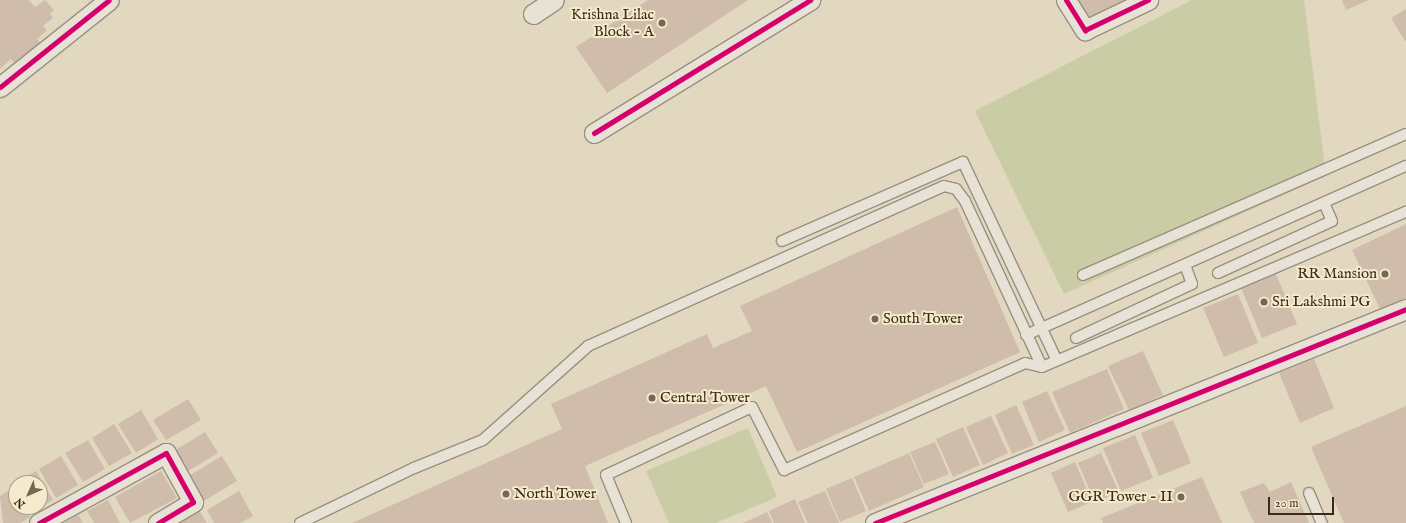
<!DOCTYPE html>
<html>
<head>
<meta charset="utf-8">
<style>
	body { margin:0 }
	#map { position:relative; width:1406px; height:523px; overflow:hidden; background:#e2d8bf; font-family:"IM FELL English",serif }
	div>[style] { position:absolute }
	.green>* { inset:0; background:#c9cca5 }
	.building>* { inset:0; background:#cfbcab }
	.roads { filter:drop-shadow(1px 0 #979080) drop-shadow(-1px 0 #979080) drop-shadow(0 1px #979080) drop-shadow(0 -1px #979080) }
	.lane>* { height:10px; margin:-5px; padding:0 5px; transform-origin:5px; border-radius:5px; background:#e7e2d5 }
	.street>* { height:19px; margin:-9.5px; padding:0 9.5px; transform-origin:9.5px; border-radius:9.5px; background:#e7e2d5 }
	.cycleway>* { height:5px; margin:-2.5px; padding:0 2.5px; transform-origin:2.5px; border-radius:2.5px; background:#d6006c }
	.dots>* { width:11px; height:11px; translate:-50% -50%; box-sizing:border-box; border:2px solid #f5eacc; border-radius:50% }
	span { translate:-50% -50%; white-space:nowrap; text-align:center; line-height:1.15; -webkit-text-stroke:4px #f5eacc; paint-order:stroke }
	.poi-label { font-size:15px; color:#392b1a }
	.right { translate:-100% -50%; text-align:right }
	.left { translate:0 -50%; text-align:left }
	.north { position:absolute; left:8px; top:475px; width:40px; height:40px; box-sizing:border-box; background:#f5eacc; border:1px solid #aa9e85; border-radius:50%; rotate:225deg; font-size:11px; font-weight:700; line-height:16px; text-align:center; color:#392b1a }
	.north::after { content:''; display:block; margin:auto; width:14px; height:18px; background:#746854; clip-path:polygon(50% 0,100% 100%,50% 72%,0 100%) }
	.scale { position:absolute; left:1268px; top:497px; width:66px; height:18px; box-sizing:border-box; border:2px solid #392b1a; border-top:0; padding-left:5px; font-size:12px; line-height:14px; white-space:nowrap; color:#392b1a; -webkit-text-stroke:3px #f5eacc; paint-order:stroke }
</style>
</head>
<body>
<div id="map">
	<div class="green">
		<i style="clip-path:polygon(1192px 0,1304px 0,1326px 176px,1064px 294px,975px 111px)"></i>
		<i style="clip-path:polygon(748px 428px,777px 497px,716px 523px,669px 523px,646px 471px)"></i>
	</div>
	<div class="building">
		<i style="clip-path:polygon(0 0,29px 0,35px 7px,45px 0,54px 10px,50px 14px,53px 18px,43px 26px,47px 30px,37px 39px,41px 44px,16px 65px,11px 59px,0 69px)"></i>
		<i style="clip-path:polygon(648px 0,748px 0,607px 93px,576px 47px)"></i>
		<i style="clip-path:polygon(1071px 0,1128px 0,1083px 23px)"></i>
		<i style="clip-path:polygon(1342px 0,1369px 0,1346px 10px)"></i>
		<i style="clip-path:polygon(1406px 9px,1406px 40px,1405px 41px,1391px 18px)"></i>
		<i style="clip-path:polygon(957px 207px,1020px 352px,797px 452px,766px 386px,585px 466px,608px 523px,352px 523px,562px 429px,551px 404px,707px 334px,713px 348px,752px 331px,740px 306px)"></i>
		<i style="clip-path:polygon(1406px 224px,1406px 298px,1380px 309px,1352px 250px)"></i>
		<i style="clip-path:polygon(1276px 274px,1297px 324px,1262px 338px,1241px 288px)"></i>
		<i style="clip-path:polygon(1238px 294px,1258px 343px,1224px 357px,1203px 308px)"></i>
		<i style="clip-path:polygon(1143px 351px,1163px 395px,1129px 410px,1108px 366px)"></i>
		<i style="clip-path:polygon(1314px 359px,1334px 408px,1300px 423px,1279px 373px)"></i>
		<i style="clip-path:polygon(1107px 369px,1124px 409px,1070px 433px,1052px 392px)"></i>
		<i style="clip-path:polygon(1047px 391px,1065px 430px,1039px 442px,1022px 402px)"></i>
		<i style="clip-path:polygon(188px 399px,201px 420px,166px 440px,153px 420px)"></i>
		<i style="clip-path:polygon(1016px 405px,1034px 445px,1012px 454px,995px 415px)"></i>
		<i style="clip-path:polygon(1406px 406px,1406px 523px,1344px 523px,1311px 447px)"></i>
		<i style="clip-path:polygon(141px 410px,158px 439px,136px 453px,118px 424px)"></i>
		<i style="clip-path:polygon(991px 416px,1008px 453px,983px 465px,966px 427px)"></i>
		<i style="clip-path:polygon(1173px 420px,1191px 463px,1159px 476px,1141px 433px)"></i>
		<i style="clip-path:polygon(114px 424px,132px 453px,109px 466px,92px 438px)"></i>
		<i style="clip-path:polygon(963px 427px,980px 465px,953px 477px,936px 439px)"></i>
		<i style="clip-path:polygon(205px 432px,218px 453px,185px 473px,172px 452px)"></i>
		<i style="clip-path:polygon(1135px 435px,1153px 478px,1121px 491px,1103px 448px)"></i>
		<i style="clip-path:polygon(88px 440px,105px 469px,83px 482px,65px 453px)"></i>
		<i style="clip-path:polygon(935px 442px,949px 474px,924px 484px,910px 452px)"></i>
		<i style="clip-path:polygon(909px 453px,924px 487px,869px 511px,854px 477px)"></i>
		<i style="clip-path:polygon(1101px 453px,1119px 492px,1095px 502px,1078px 463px)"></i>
		<i style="clip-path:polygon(61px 456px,78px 485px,56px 498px,39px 469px)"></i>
		<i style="clip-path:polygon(222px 456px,237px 481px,202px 502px,187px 477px)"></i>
		<i style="clip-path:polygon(1075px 462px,1092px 502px,1068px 512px,1051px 473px)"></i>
		<i style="clip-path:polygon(36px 471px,53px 500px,31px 513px,28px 507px,40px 507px,40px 483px,16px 483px,16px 487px,14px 484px)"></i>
		<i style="clip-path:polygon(161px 471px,177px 498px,130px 523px,115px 497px)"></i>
		<i style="clip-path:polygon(1202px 477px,1222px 523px,1103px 523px,1101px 518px)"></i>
		<i style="clip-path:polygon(852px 478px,866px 511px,840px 522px,826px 489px)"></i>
		<i style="clip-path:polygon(1291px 482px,1309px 523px,1254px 523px,1240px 492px,1264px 483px,1270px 492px)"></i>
		<i style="clip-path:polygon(13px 488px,16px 507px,24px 507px,30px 517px,21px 523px,3px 523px,0 496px)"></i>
		<i style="clip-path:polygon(239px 491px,253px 516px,240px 523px,214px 523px,207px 510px)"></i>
		<i style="clip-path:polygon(825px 491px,839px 523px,808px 523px,798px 502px)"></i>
		<i style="clip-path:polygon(795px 499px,805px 523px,774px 523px,769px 511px)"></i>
		<i style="clip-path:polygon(108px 500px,120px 523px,94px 523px,87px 511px)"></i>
		<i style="clip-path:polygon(199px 510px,207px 523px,176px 523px)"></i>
		<i style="clip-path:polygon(767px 512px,772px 523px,743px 523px)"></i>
		<i style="clip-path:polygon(78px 515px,83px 523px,64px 523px)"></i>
	</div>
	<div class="roads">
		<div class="lane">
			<i style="left:782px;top:241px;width:197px;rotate:-23.6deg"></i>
			<i style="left:963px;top:162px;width:218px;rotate:64.7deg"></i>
			<i style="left:1218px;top:273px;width:125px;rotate:-24.5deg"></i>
			<i style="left:1332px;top:221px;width:20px;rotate:-114deg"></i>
			<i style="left:1083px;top:275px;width:352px;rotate:-23.6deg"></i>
			<i style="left:1026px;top:335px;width:416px;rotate:-24deg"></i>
			<i style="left:1076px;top:338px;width:128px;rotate:-25deg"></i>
			<i style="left:1192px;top:284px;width:20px;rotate:-110deg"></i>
			<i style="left:1309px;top:493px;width:33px;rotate:67deg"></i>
			<i style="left:300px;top:523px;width:127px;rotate:-25.8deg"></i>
			<i style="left:414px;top:468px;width:74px;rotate:-22.1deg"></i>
			<i style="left:483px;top:440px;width:141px;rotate:-41.8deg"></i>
			<i style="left:588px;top:346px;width:390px;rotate:-24.2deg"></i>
			<i style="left:944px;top:186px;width:12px;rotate:14deg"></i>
			<i style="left:956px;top:189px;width:15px;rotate:53deg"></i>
			<i style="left:965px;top:201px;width:183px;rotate:65.1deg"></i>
			<i style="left:626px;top:523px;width:52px;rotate:-112.6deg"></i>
			<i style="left:606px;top:475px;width:161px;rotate:-25deg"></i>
			<i style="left:752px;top:407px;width:71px;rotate:63.1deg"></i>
			<i style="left:784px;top:470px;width:264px;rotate:-23.9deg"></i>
			<i style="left:1025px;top:363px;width:17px;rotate:13deg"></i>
			<i style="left:1042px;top:367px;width:396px;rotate:-23.1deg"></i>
		</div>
		<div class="street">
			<i style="left:1066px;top:0;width:36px;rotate:58deg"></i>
			<i style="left:1085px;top:30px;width:70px;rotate:-25.5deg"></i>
			<i style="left:533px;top:14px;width:25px;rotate:-34deg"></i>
			<i style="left:0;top:87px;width:139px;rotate:-38.6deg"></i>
			<i style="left:594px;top:133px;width:254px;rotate:-31.6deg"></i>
			<i style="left:39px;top:523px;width:145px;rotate:-28.9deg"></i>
			<i style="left:166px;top:453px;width:56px;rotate:61.1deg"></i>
			<i style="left:193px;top:502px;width:41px;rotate:149deg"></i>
			<i style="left:875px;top:523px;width:573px;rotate:-21.95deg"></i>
		</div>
	</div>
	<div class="cycleway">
		<i style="left:1066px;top:0;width:36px;rotate:58deg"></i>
		<i style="left:1085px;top:30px;width:70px;rotate:-25.5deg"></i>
		<i style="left:0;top:87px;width:139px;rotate:-38.6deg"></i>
		<i style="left:594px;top:133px;width:254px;rotate:-31.6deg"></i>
		<i style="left:39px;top:523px;width:145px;rotate:-28.9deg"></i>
		<i style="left:166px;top:453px;width:56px;rotate:61.1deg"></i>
		<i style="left:193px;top:502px;width:41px;rotate:149deg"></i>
		<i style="left:875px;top:523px;width:573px;rotate:-21.95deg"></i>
	</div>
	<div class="dots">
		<i style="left:662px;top:23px;background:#746854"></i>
		<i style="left:1385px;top:274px;background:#746854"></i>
		<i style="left:1264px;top:302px;background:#746854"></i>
		<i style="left:875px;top:319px;background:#746854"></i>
		<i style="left:652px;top:398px;background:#746854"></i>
		<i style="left:506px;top:494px;background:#746854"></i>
		<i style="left:1181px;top:497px;background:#746854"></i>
	</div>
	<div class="poi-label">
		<span class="right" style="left:654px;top:23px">Krishna Lilac<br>Block - A</span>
		<span class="right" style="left:1377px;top:274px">RR Mansion</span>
		<span class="left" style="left:1272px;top:302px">Sri Lakshmi PG</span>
		<span class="left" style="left:883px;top:319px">South Tower</span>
		<span class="left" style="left:660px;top:398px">Central Tower</span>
		<span class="left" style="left:514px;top:494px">North Tower</span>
		<span class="right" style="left:1173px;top:497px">GGR Tower - II</span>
	</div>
	<div class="north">N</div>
	<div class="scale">20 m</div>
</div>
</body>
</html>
